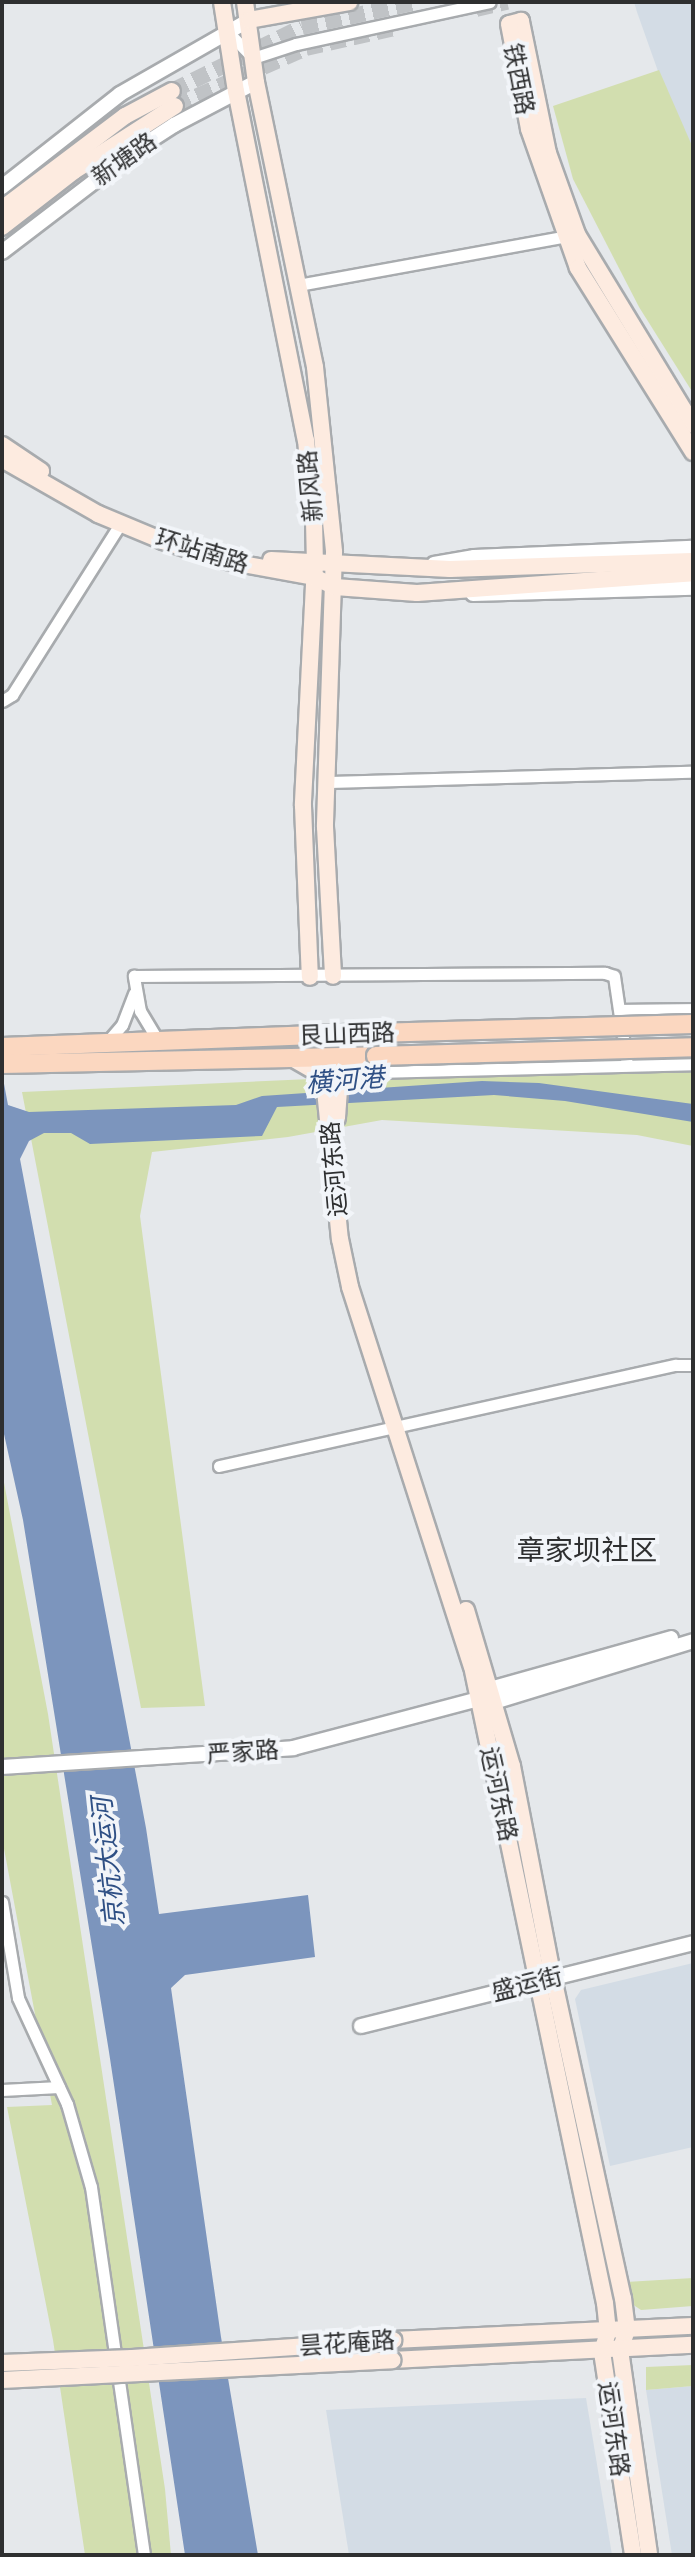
<!DOCTYPE html>
<html>
<head>
<meta charset="utf-8">
<style>
	body { margin:0 }
	#map { position:relative; width:695px; height:2557px; overflow:hidden; background:#e5e8eb; font-family:Cabin,"Noto Sans SC",sans-serif }
	div>[style] { position:absolute }
	.built>* { inset:0; background:#d3dce5 }
	.green>* { inset:0; background:#d2deaf }
	.water>* { inset:0; background:#7c95bd }
	.secondary-tunnel>* { height:16px; margin-top:-8px; transform-origin:0; background:repeating-linear-gradient(90deg,#c0c3c6 0 16px,transparent 0 24px) }
	.roads { filter:drop-shadow(2px 0 #a8abae) drop-shadow(-2px 0 #a8abae) drop-shadow(0 2px #a8abae) drop-shadow(0 -2px #a8abae) }
	.minor>* { height:11px; margin:-5.5px; padding:0 5.5px; transform-origin:5.5px; border-radius:5.5px; background:#fff }
	.tertiary>* { height:14px; margin:-7px; padding:0 7px; transform-origin:7px; border-radius:7px; background:#fff }
	.secondary>* { height:16px; margin:-8px; padding:0 8px; transform-origin:8px; border-radius:8px; background:#fdebe0 }
	.primary>* { height:18px; margin:-9px; padding:0 9px; transform-origin:9px; border-radius:9px; background:#fbd7c0 }
	.bridges { filter:drop-shadow(2px 0 #a8abae) drop-shadow(-2px 0 #a8abae) drop-shadow(0 2px #a8abae) drop-shadow(0 -2px #a8abae) }
	.secondary-bridge>* { height:16px; margin:-8px; padding:0 8px; transform-origin:8px; border-radius:8px; background:#fdebe0 }
	.primary-bridge>* { height:18px; margin:-9px; padding:0 9px; transform-origin:9px; border-radius:9px; background:#fbd7c0 }
	span { translate:-50% -50%; white-space:nowrap; text-align:center; line-height:1.15; -webkit-text-stroke:8px #f2f5f9; paint-order:stroke }
	.street-label { font-size:24px; color:#2e2f30 }
	.water-label { font-size:26px; color:#2f5085; font-style:italic }
	.quarter-label { font-size:28px; color:#2e2f30 }
	.frame { position:absolute; inset:0; border:4px solid #2e2f30; pointer-events:none }
</style>
</head>
<body>
<div id="map">
	<div class="built">
		<i style="clip-path:polygon(634px 2px,693px 2px,693px 170px,637px 12px)"></i>
		<i style="clip-path:polygon(693px 1963px,693px 2147px,610px 2166px,575px 1999px,581px 1990px)"></i>
		<i style="clip-path:polygon(693px 2386px,693px 2555px,672px 2555px,646px 2390px)"></i>
		<i style="clip-path:polygon(586px 2398px,612px 2555px,349px 2555px,326px 2410px)"></i>
	</div>
	<div class="green">
		<i style="clip-path:polygon(659px 70px,693px 148px,693px 393px,639px 307px,573px 179px,553px 106px)"></i>
		<i style="clip-path:polygon(693px 1072px,693px 1146px,637px 1135px,382px 1120px,288px 1137px,152px 1152px,140px 1216px,205px 1706px,141px 1708px,22px 1092px,402px 1075px)"></i>
		<i style="clip-path:polygon(2px 1472px,48px 1714px,165px 2489px,171px 2555px,85px 2555px,53px 2340px,7px 2107px,52px 2105px,2px 1838px)"></i>
		<i style="clip-path:polygon(693px 2278px,693px 2306px,641px 2310px,629px 2302px,626px 2282px)"></i>
		<i style="clip-path:polygon(693px 2365px,693px 2386px,646px 2390px,646px 2367px)"></i>
	</div>
	<div class="water">
		<i style="clip-path:polygon(2px 1073px,8px 1105px,29px 1112px,236px 1105px,262px 1096px,482px 1081px,539px 1083px,693px 1104px,693px 1122px,565px 1101px,494px 1095px,277px 1107px,262px 1136px,90px 1144px,71px 1133px,44px 1133px,29px 1141px,20px 1159px,146px 1828px,159px 1914px,308px 1895px,315px 1957px,185px 1975px,171px 1988px,221px 2337px,258px 2555px,185px 2555px,109px 2052px,23px 1520px,2px 1425px)"></i>
	</div>
	<div class="secondary-tunnel">
		<i style="left:476px;top:9px;width:32px;rotate:-13deg"></i>
		<i style="left:172px;top:91px;width:145px;rotate:-26.2deg"></i>
		<i style="left:302px;top:27px;width:118px;rotate:-12.3deg"></i>
		<i style="left:175px;top:106px;width:143px;rotate:-23.9deg"></i>
		<i style="left:306px;top:48px;width:91px;rotate:-12.7deg"></i>
	</div>
	<div class="roads">
		<div class="minor">
			<i style="left:228px;top:32px;width:36px;rotate:46deg"></i>
			<i style="left:253px;top:58px;width:45px;rotate:-18deg"></i>
			<i style="left:296px;top:44px;width:198px;rotate:-12.2deg"></i>
			<i style="left:298px;top:285px;width:279px;rotate:-10.3deg"></i>
			<i style="left:2px;top:701px;width:12px;rotate:-31deg"></i>
			<i style="left:12px;top:695px;width:202px;rotate:-57.7deg"></i>
			<i style="left:326px;top:782px;width:367px;rotate:-1.6deg"></i>
			<i style="left:620px;top:1010px;width:73px;rotate:-0.8deg"></i>
			<i style="left:157px;top:1039px;width:33px;rotate:-121deg"></i>
			<i style="left:140px;top:1011px;width:36px;rotate:-100deg"></i>
			<i style="left:134px;top:976px;width:471px;rotate:-0.4deg"></i>
			<i style="left:605px;top:973px;width:9px;rotate:18deg"></i>
			<i style="left:614px;top:976px;width:90px;rotate:81.7deg"></i>
			<i style="left:108px;top:1041px;width:21px;rotate:-49deg"></i>
			<i style="left:122px;top:1025px;width:34px;rotate:-69deg"></i>
			<i style="left:350px;top:1057px;width:19px;rotate:54deg"></i>
			<i style="left:361px;top:1072px;width:14px"></i>
			<i style="left:375px;top:1072px;width:318px;rotate:-1.4deg"></i>
			<i style="left:219px;top:1466px;width:468px;rotate:-12.5deg"></i>
			<i style="left:676px;top:1365px;width:17px"></i>
			<i style="left:2px;top:1902px;width:97px;rotate:80.5deg"></i>
			<i style="left:18px;top:1998px;width:117px;rotate:65.2deg"></i>
			<i style="left:67px;top:2104px;width:86px;rotate:73.9deg"></i>
			<i style="left:91px;top:2187px;width:372px;rotate:81.8deg"></i>
			<i style="left:2px;top:2090px;width:57px;rotate:-3deg"></i>
		</div>
		<div class="tertiary">
			<i style="left:2px;top:187px;width:150px;rotate:-38.2deg"></i>
			<i style="left:120px;top:94px;width:149px;rotate:-29.8deg"></i>
			<i style="left:2px;top:252px;width:166px;rotate:-37.4deg"></i>
			<i style="left:134px;top:151px;width:48px;rotate:-33deg"></i>
			<i style="left:174px;top:125px;width:93px;rotate:-27.7deg"></i>
			<i style="left:434px;top:564px;width:41px;rotate:-9.9deg"></i>
			<i style="left:474px;top:557px;width:219px;rotate:-2.4deg"></i>
			<i style="left:473px;top:594px;width:220px;rotate:-1.6deg"></i>
			<i style="left:482px;top:1696px;width:11px;rotate:-41deg"></i>
			<i style="left:490px;top:1689px;width:188px;rotate:-15.7deg"></i>
			<i style="left:2px;top:1767px;width:292px;rotate:-3.7deg"></i>
			<i style="left:293px;top:1748px;width:192px;rotate:-14.8deg"></i>
			<i style="left:479px;top:1699px;width:15px;rotate:11deg"></i>
			<i style="left:494px;top:1702px;width:208px;rotate:-17deg"></i>
			<i style="left:361px;top:2026px;width:342px;rotate:-14deg"></i>
		</div>
		<div class="secondary">
			<i style="left:222px;top:2px;width:90px;rotate:81.1deg"></i>
			<i style="left:236px;top:91px;width:356px;rotate:78.7deg"></i>
			<i style="left:306px;top:440px;width:81px;rotate:84.4deg"></i>
			<i style="left:314px;top:521px;width:44px;rotate:88.7deg"></i>
			<i style="left:315px;top:565px;width:241px;rotate:92.9deg"></i>
			<i style="left:303px;top:806px;width:171px;rotate:87.7deg"></i>
			<i style="left:245px;top:2px;width:81px;rotate:82.2deg"></i>
			<i style="left:256px;top:82px;width:291px;rotate:78.3deg"></i>
			<i style="left:315px;top:367px;width:186px;rotate:84.1deg"></i>
			<i style="left:334px;top:552px;width:275px;rotate:91.9deg"></i>
			<i style="left:325px;top:827px;width:149px;rotate:86.9deg"></i>
			<i style="left:249px;top:20px;width:102px;rotate:-10.2deg"></i>
			<i style="left:2px;top:209px;width:154px;rotate:-37.1deg"></i>
			<i style="left:125px;top:116px;width:53px;rotate:-28deg"></i>
			<i style="left:2px;top:227px;width:91px;rotate:-37.9deg"></i>
			<i style="left:74px;top:171px;width:120px;rotate:-32.8deg"></i>
			<i style="left:693px;top:425px;width:223px;rotate:-121.3deg"></i>
			<i style="left:577px;top:234px;width:86px;rotate:-109.7deg"></i>
			<i style="left:548px;top:153px;width:135px;rotate:-101.6deg"></i>
			<i style="left:521px;top:21px;width:12px;rotate:166deg"></i>
			<i style="left:509px;top:24px;width:107px;rotate:79.2deg"></i>
			<i style="left:529px;top:129px;width:147px;rotate:70.6deg"></i>
			<i style="left:578px;top:268px;width:217px;rotate:58deg"></i>
			<i style="left:2px;top:445px;width:47px;rotate:33.7deg"></i>
			<i style="left:2px;top:459px;width:111px;rotate:29.8deg"></i>
			<i style="left:98px;top:514px;width:70px;rotate:22.6deg"></i>
			<i style="left:163px;top:541px;width:66px;rotate:17.6deg"></i>
			<i style="left:226px;top:561px;width:89px;rotate:10.3deg"></i>
			<i style="left:314px;top:577px;width:23px;rotate:25deg"></i>
			<i style="left:335px;top:587px;width:82px;rotate:4.2deg"></i>
			<i style="left:417px;top:593px;width:277px;rotate:-4.1deg"></i>
			<i style="left:271px;top:560px;width:179px;rotate:2.9deg"></i>
			<i style="left:450px;top:569px;width:242px;rotate:-1.9deg"></i>
			<i style="left:292px;top:1058px;width:28px;rotate:30deg"></i>
			<i style="left:316px;top:1072px;width:20px;rotate:63deg"></i>
			<i style="left:325px;top:1090px;width:150px;rotate:84.3deg"></i>
			<i style="left:340px;top:1239px;width:49px;rotate:78.2deg"></i>
			<i style="left:350px;top:1287px;width:398px;rotate:72.2deg"></i>
			<i style="left:472px;top:1666px;width:651px;rotate:78.21deg"></i>
			<i style="left:605px;top:2303px;width:29px;rotate:84deg"></i>
			<i style="left:608px;top:2332px;width:21px;rotate:107deg"></i>
			<i style="left:602px;top:2352px;width:205px;rotate:81.3deg"></i>
			<i style="left:337px;top:1118px;width:29px;rotate:-86deg"></i>
			<i style="left:339px;top:1089px;width:34px;rotate:-71deg"></i>
			<i style="left:466px;top:1610px;width:163px;rotate:73.6deg"></i>
			<i style="left:512px;top:1766px;width:202px;rotate:79.1deg"></i>
			<i style="left:550px;top:1964px;width:342px;rotate:77.7deg"></i>
			<i style="left:623px;top:2298px;width:32px;rotate:83deg"></i>
			<i style="left:627px;top:2330px;width:21px;rotate:109deg"></i>
			<i style="left:620px;top:2350px;width:207px;rotate:81.9deg"></i>
			<i style="left:393px;top:2340px;width:300px;rotate:-2.7deg"></i>
			<i style="left:392px;top:2360px;width:301px;rotate:-2.9deg"></i>
		</div>
		<div class="primary">
			<i style="left:2px;top:1047px;width:372px;rotate:-2.2deg"></i>
			<i style="left:2px;top:1064px;width:374px;rotate:-1.2deg"></i>
		</div>
	</div>
	<div class="bridges">
		<div class="secondary-bridge">
			<i style="left:2px;top:2363px;width:130px;rotate:-2.2deg"></i>
			<i style="left:132px;top:2358px;width:262px;rotate:-3.9deg"></i>
			<i style="left:2px;top:2380px;width:391px;rotate:-2.9deg"></i>
		</div>
		<div class="primary-bridge">
			<i style="left:374px;top:1033px;width:319px;rotate:-1.6deg"></i>
			<i style="left:376px;top:1056px;width:317px;rotate:-1.6deg"></i>
		</div>
	</div>
	<div class="street-label">
		<span style="left:519px;top:79px;rotate:79deg">铁西路</span>
		<span style="left:124px;top:159px;rotate:-35deg">新塘路</span>
		<span style="left:310px;top:486px;rotate:-95deg">新风路</span>
		<span style="left:202px;top:551px;rotate:17deg">环站南路</span>
		<span style="left:347px;top:1034px;rotate:-2deg">艮山西路</span>
		<span style="left:334px;top:1169px;rotate:-95deg">运河东路</span>
		<span style="left:243px;top:1752px;rotate:-4deg">严家路</span>
		<span style="left:499px;top:1794px;rotate:78deg">运河东路</span>
		<span style="left:527px;top:1984px;rotate:-14deg">盛运街</span>
		<span style="left:347px;top:2343px;rotate:-4deg">昙花庵路</span>
		<span style="left:614px;top:2429px;rotate:82deg">运河东路</span>
	</div>
	<div class="water-label">
		<span style="left:345px;top:1081px;rotate:-5deg">横河港</span>
		<span style="left:109px;top:1862px;rotate:-96deg">京杭大运河</span>
	</div>
	<div class="quarter-label">
		<span style="left:587px;top:1550px">章家坝社区</span>
	</div>
	<div class="frame"></div>
</div>
</body>
</html>
